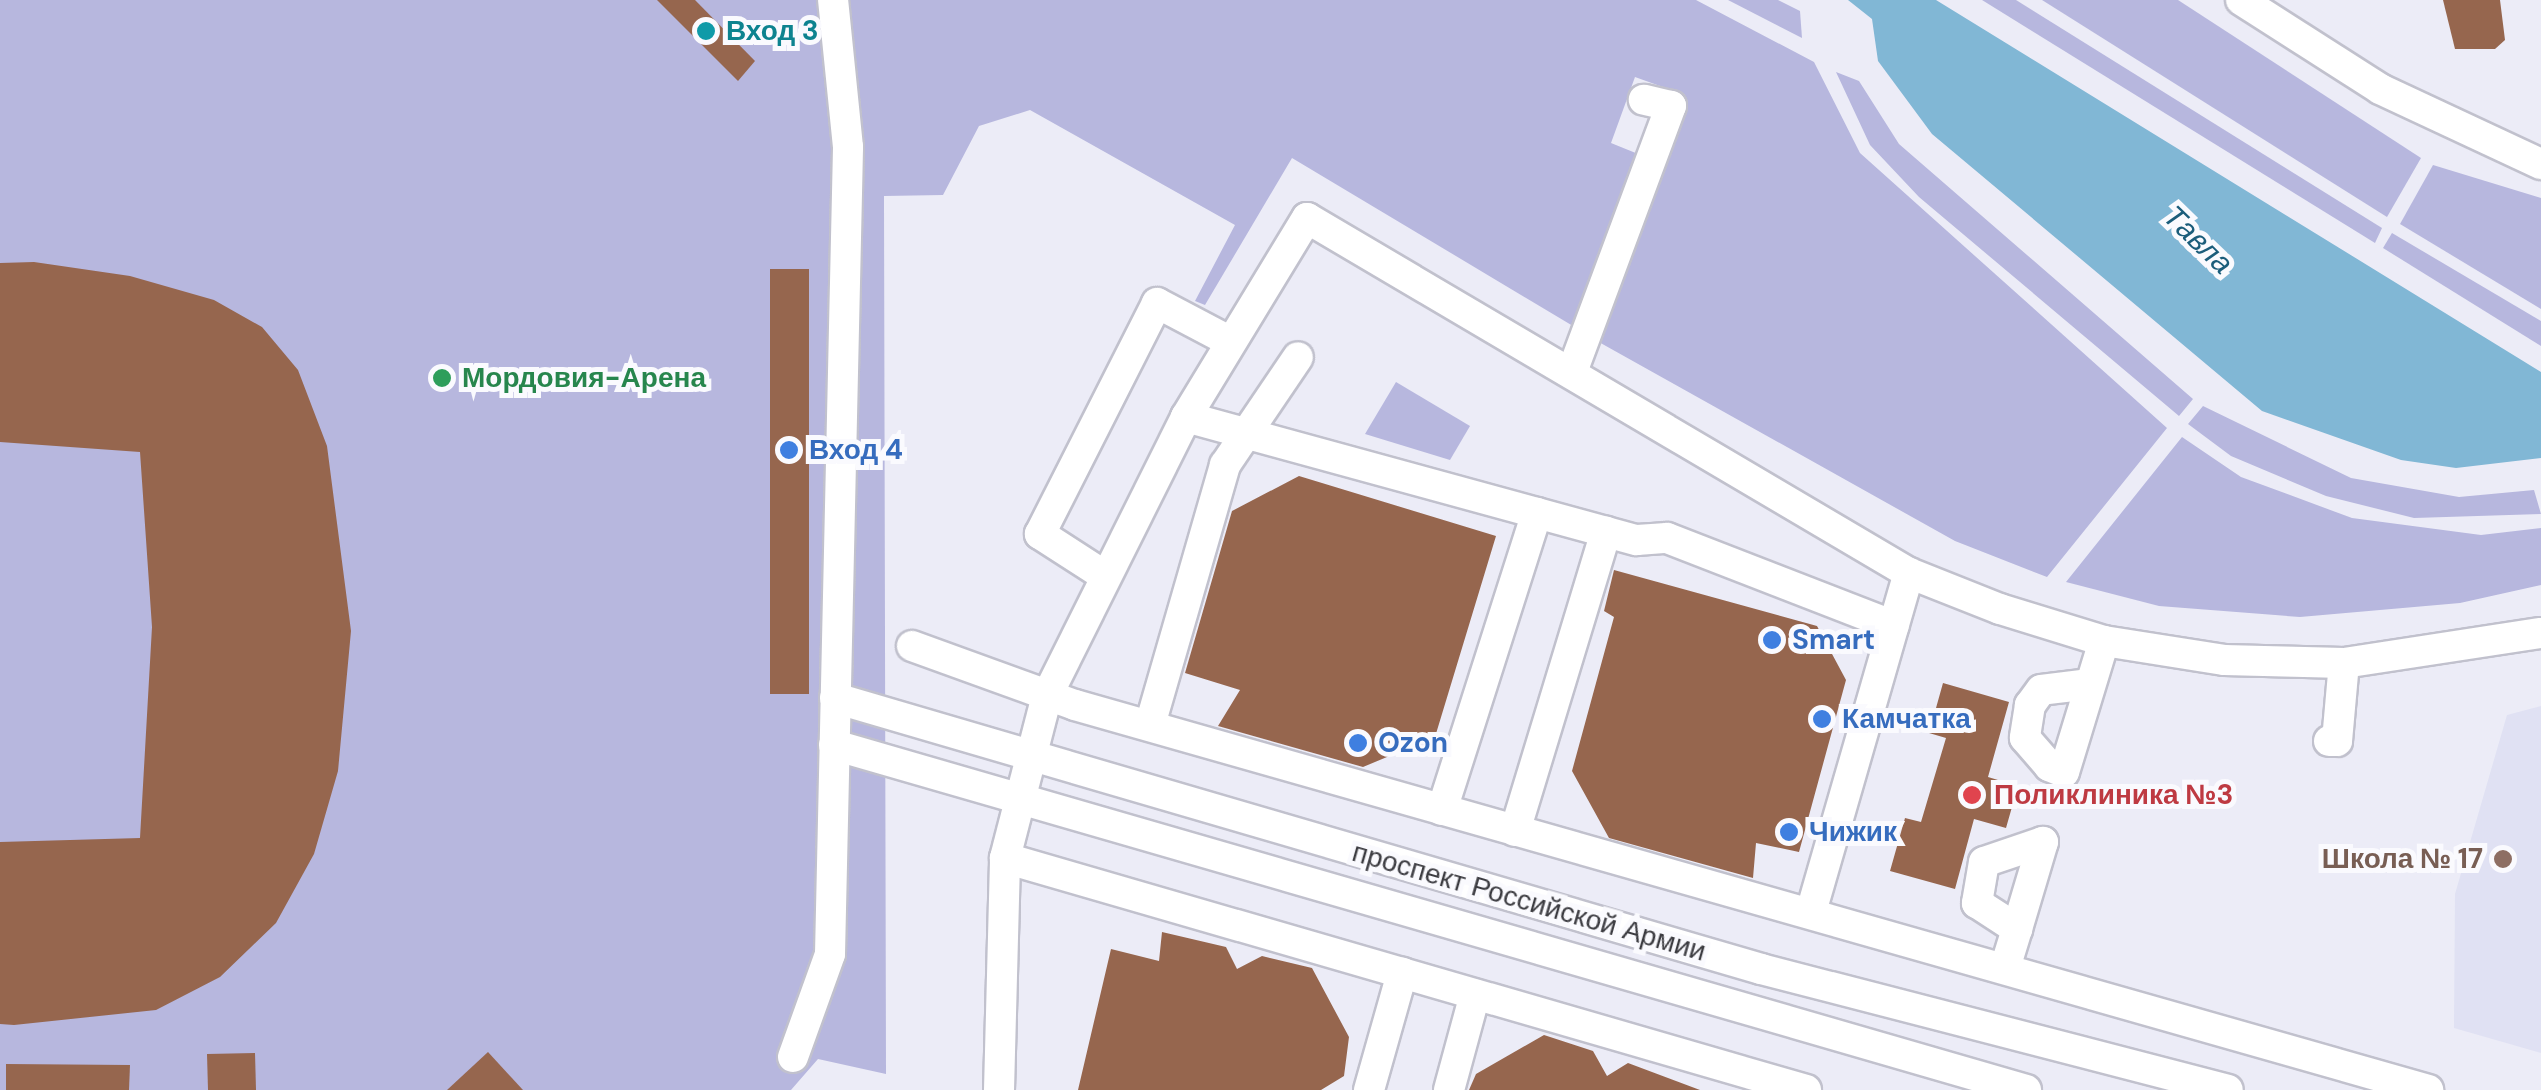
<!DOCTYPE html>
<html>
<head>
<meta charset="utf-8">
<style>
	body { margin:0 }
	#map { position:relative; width:2541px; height:1090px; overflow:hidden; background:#ececf7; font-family:"DM Sans",sans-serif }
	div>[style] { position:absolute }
	.built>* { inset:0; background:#e0e1f3 }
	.green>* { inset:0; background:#b7b7de }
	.water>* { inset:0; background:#81b7d5 }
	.building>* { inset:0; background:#96664e }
	.roads { filter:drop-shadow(2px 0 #c1c1cd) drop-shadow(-2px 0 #c1c1cd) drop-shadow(0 2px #c1c1cd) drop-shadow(0 -2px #c1c1cd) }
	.minor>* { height:30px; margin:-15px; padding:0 15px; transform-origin:15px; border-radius:15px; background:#fff }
	.dots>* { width:28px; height:28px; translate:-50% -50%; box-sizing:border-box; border:5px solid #fafafe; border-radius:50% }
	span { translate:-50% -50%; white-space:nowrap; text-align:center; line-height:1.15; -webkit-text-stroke:10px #fafafe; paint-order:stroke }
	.culture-label { font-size:28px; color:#0d838f; font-weight:700 }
	.left { translate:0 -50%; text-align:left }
	.leisure-label { font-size:28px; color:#27864d; font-weight:700 }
	.shop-label { font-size:28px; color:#366cbe; font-weight:700 }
	.health-label { font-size:28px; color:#be3a42; font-weight:700 }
	.education-label { font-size:28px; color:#785e54; font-weight:700 }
	.right { translate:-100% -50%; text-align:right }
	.street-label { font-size:28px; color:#3c3c41 }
	.water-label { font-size:30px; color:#1b5d7b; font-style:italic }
</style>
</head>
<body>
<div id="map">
	<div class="built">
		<i style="clip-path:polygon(2541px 706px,2541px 1053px,2454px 1028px,2455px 894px,2507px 715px)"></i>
	</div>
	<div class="green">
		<i style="clip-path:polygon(0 0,1696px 0,1814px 62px,1860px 153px,2167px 428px,2047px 577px,1955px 541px,1597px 341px,1685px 95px,1635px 77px,1611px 143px,1648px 158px,1583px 332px,1292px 158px,1205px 305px,1195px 301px,1235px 225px,1030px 110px,979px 126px,943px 195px,884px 196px,886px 1074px,818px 1059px,791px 1090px,0 1090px)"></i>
		<i style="clip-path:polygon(1728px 0,1778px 0,1800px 11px,1802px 38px)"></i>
		<i style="clip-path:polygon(1982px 0,2016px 0,2382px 228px,2375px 243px)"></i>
		<i style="clip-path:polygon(2042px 0,2178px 0,2421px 158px,2387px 217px)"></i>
		<i style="clip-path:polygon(1836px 72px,1859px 81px,1899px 144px,2193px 399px,2179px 416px,1919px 197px,1870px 145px)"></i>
		<i style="clip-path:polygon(2433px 165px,2541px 198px,2541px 309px,2400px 224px)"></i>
		<i style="clip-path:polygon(2392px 233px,2541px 321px,2541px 346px,2383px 248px)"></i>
		<i style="clip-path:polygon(1396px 382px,1470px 426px,1450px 460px,1365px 434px)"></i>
		<i style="clip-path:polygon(2203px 406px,2351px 478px,2459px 497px,2534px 490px,2541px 514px,2414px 518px,2326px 496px,2231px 456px,2188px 424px)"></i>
		<i style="clip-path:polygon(2182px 437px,2241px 477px,2352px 518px,2481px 535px,2541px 528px,2541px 585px,2460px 603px,2300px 617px,2159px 606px,2066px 582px)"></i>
	</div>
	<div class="water">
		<i style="clip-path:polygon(1848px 0,1936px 0,2541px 372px,2541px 458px,2456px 468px,2401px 460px,2262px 411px,1932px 134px,1878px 61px,1872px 19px)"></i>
	</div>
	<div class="building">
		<i style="clip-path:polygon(657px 0,695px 0,755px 61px,738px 81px)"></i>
		<i style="clip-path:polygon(2443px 0,2500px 0,2505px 40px,2495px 49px,2455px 49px)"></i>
		<i style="clip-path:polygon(34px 262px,130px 276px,214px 300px,262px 327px,298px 370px,327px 446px,351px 631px,338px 771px,314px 854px,276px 923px,220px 977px,156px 1010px,14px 1025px,0 1024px,0 842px,140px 838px,152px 627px,140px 452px,0 442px,0 263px)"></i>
		<i style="clip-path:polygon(770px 269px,809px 269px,809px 694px,770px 694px)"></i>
		<i style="clip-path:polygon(1299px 476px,1496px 536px,1435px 737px,1363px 767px,1218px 726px,1240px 690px,1185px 673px,1232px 511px)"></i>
		<i style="clip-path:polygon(1614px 570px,1817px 626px,1846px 680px,1799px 852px,1756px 843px,1753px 878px,1609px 838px,1572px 771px,1614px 617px,1604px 611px)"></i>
		<i style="clip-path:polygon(1943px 683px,2009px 702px,1988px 777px,2018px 786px,2006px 828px,1974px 819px,1955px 889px,1890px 871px,1905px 818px,1921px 822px,1946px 738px,1929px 733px)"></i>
		<i style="clip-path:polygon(1162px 932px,1226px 947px,1237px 969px,1262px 956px,1312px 968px,1349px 1037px,1344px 1076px,1321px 1090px,1078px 1090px,1111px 949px,1159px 961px)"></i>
		<i style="clip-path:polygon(1544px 1035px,1593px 1051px,1607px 1076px,1628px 1063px,1700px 1090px,1469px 1090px,1476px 1074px)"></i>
		<i style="clip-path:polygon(488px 1052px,523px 1090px,447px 1090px)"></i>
		<i style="clip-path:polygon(255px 1053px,256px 1090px,208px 1090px,207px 1054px)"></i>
		<i style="clip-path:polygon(6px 1064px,130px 1065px,129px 1090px,6px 1090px)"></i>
	</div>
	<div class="roads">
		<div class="minor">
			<i style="left:2241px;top:0;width:165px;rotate:32.6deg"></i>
			<i style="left:2380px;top:89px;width:178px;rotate:25deg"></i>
			<i style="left:1572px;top:372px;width:284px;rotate:-69.6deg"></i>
			<i style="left:1671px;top:106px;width:28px;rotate:-167deg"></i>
			<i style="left:1186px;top:417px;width:467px;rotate:15.3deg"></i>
			<i style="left:1637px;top:540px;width:30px;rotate:-4deg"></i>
			<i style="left:1667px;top:538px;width:243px;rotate:21.2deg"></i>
			<i style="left:1102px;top:574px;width:74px;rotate:-147.2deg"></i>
			<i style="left:1040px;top:534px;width:259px;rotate:-63.1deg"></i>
			<i style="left:1157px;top:303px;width:81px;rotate:27.8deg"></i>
			<i style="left:912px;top:646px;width:173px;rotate:19.9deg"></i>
			<i style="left:1075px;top:705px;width:1407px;rotate:15.88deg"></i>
			<i style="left:2090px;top:684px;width:49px;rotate:173deg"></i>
			<i style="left:2041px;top:690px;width:19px;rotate:126deg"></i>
			<i style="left:2030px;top:705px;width:33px;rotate:99deg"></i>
			<i style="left:2025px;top:738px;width:37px;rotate:49deg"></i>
			<i style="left:2049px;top:766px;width:16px;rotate:22deg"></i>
			<i style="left:2064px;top:772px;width:137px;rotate:-73deg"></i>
			<i style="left:835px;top:698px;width:965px;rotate:16.31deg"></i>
			<i style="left:1761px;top:969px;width:482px;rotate:14.5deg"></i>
			<i style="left:1150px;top:725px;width:271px;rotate:-73.9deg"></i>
			<i style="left:1225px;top:465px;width:130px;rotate:-55.9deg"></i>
			<i style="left:2329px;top:741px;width:8px"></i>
			<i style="left:2337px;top:741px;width:78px;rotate:-84.9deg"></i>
			<i style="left:834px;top:745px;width:1241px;rotate:16.14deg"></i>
			<i style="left:1442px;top:810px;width:312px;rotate:-72.3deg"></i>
			<i style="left:1515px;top:831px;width:313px;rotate:-73.1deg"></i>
			<i style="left:1005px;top:858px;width:834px;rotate:16.15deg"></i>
			<i style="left:1811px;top:912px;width:353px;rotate:-73.9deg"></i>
			<i style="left:2005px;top:968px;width:41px;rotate:-72.9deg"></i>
			<i style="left:2017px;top:929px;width:91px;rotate:-73.4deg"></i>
			<i style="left:2043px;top:842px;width:62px;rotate:161.3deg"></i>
			<i style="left:1984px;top:862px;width:42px;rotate:99.7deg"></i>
			<i style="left:1977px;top:903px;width:48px;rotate:33deg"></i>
			<i style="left:793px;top:1057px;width:109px;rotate:-70.2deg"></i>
			<i style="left:830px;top:954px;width:807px;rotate:-88.72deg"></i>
			<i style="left:848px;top:147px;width:148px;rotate:-95.8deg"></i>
			<i style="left:999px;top:1090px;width:232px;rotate:-88.5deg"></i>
			<i style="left:1005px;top:858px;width:167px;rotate:-75.5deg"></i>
			<i style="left:1047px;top:696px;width:312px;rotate:-63.5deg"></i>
			<i style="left:1186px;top:417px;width:233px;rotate:-58.7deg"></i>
			<i style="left:1307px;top:218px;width:699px;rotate:30.53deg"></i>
			<i style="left:1909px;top:573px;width:98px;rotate:21.6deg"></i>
			<i style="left:2000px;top:609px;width:109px;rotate:17.1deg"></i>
			<i style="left:2104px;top:641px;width:121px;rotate:9deg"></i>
			<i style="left:2224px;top:660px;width:120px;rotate:1.4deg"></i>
			<i style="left:2344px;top:663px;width:199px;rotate:-8.7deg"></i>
			<i style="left:1369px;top:1090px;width:122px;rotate:-74.2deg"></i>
			<i style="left:1449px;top:1090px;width:99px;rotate:-74.8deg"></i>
		</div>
	</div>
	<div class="dots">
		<i style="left:706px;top:31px;background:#0f9aa8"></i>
		<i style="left:442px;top:378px;background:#2e9e5b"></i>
		<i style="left:789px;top:450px;background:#3f7fe0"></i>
		<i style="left:1772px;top:640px;background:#3f7fe0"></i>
		<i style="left:1822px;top:719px;background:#3f7fe0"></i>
		<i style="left:1358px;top:743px;background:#3f7fe0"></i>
		<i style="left:1972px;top:795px;background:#e0444e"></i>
		<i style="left:1789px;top:832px;background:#3f7fe0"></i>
		<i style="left:2503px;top:859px;background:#8d6e63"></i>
	</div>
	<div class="culture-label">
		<span class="left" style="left:726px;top:31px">Вход 3</span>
	</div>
	<div class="leisure-label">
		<span class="left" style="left:462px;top:378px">Мордовия-Арена</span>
	</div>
	<div class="shop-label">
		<span class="left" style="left:809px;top:450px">Вход 4</span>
		<span class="left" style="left:1792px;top:640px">Smart</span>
		<span class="left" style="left:1842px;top:719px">Камчатка</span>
		<span class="left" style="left:1378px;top:743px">Ozon</span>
		<span class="left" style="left:1809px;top:832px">Чижик</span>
	</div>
	<div class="health-label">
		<span class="left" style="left:1994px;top:795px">Поликлиника №3</span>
	</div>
	<div class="education-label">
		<span class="right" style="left:2483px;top:859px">Школа № 17</span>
	</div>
	<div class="street-label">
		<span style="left:1529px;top:902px;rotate:16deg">проспект Российской Армии</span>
	</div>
	<div class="water-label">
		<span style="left:2198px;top:240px;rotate:44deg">Тавла</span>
	</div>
</div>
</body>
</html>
